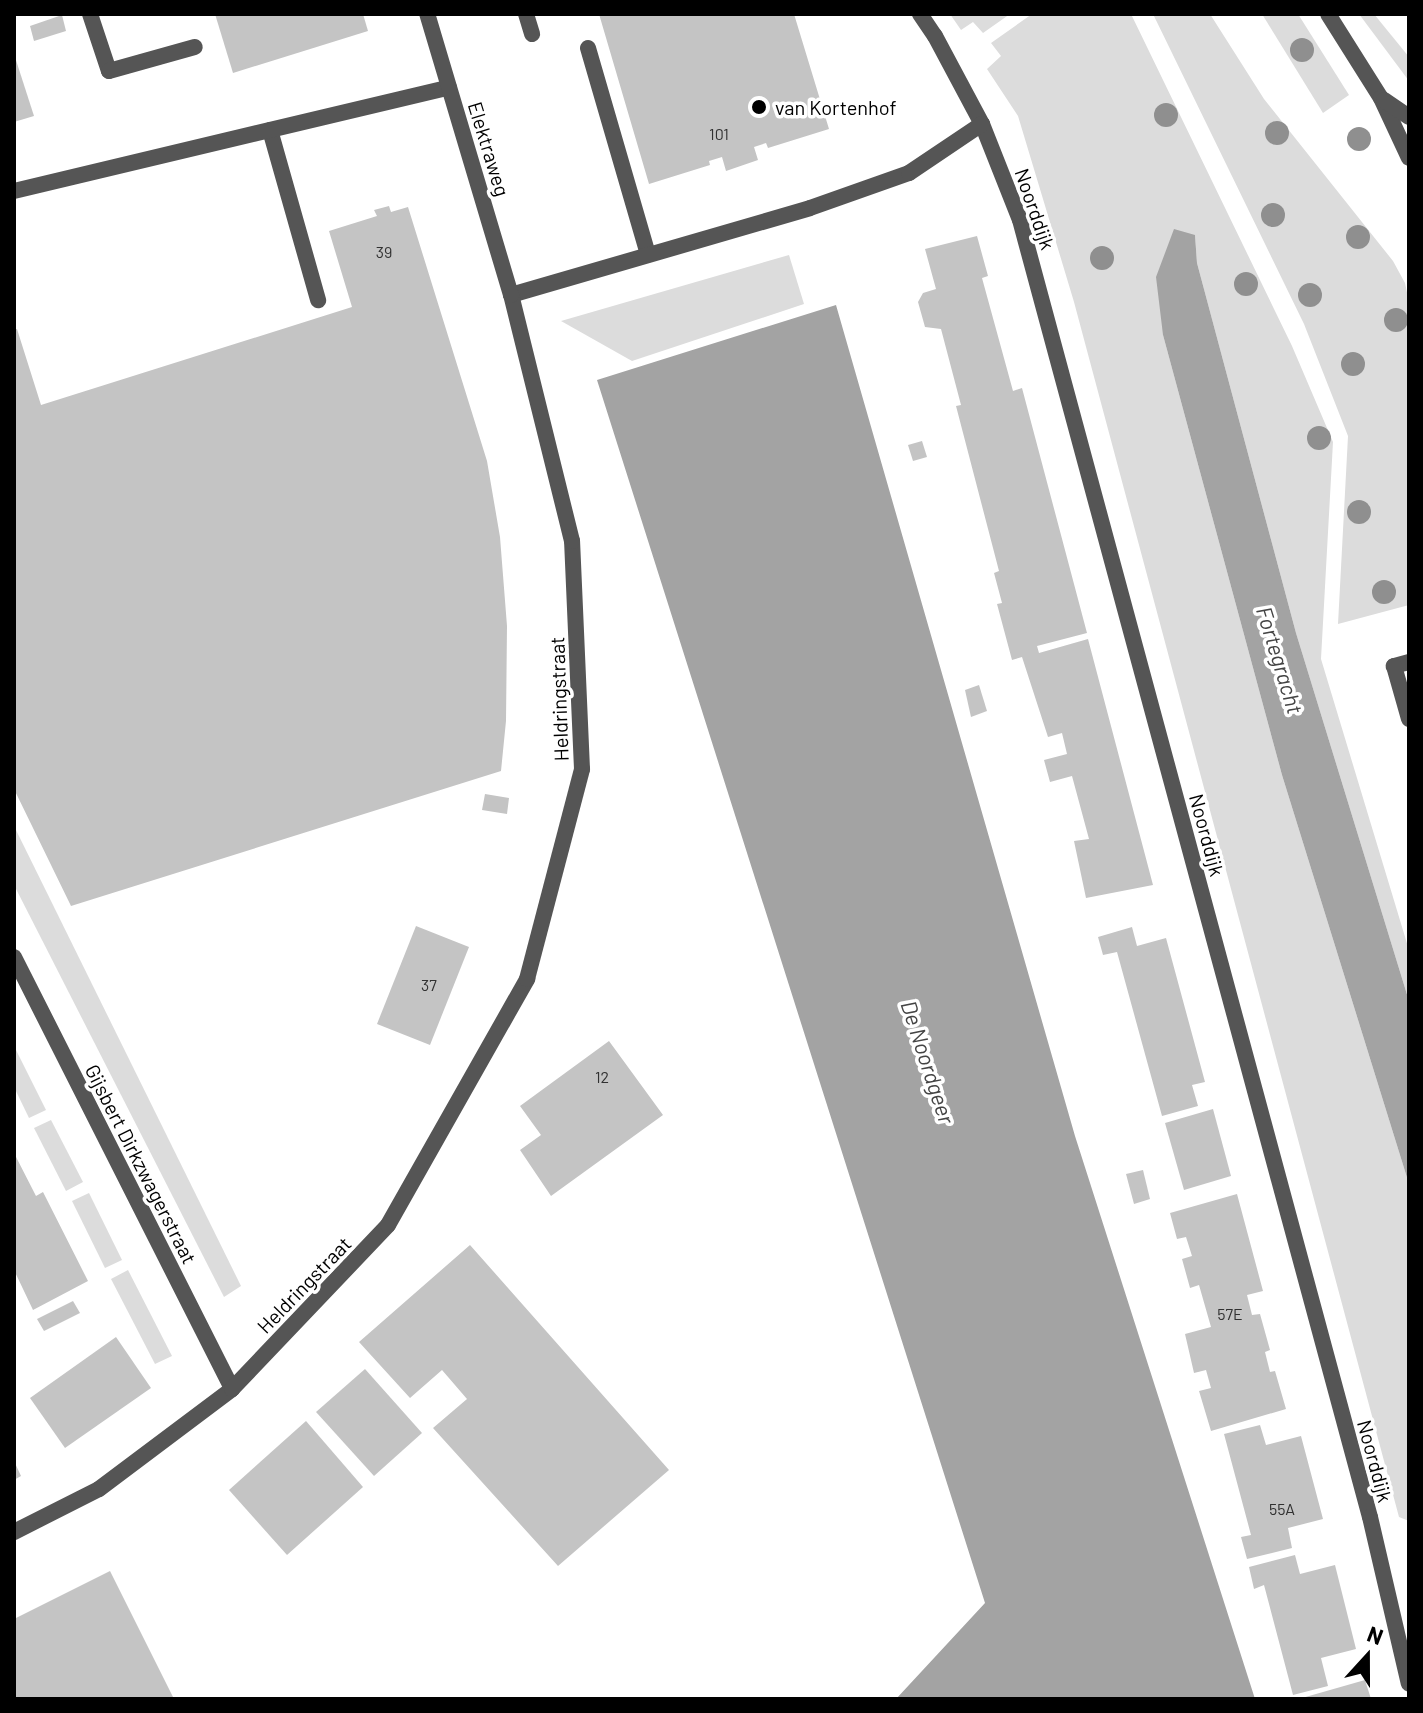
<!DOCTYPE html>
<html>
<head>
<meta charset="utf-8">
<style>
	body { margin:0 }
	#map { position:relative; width:1423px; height:1713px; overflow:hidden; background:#fff; font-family:Barlow,sans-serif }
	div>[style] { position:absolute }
	.green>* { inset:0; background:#dcdcdc }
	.water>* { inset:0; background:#a3a3a3 }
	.building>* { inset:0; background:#c4c4c4 }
	.service>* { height:16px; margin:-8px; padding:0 8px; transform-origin:8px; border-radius:8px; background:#555 }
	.minor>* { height:16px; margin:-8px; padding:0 8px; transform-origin:8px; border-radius:8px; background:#555 }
	.tertiary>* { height:16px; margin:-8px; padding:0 8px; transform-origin:8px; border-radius:8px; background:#555 }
	.trees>* { width:24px; height:24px; margin:-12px; border-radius:50%; background:#8f8f8f }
	.dots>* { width:22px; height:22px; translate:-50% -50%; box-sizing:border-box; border:4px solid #fff; border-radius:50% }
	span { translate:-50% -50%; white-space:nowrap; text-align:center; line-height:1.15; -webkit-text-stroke:7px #fff; paint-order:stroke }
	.number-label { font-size:16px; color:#313131 }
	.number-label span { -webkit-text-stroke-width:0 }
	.poi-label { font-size:20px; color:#000 }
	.left { translate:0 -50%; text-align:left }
	.street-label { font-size:20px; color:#000 }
	.water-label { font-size:22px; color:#444; font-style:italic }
	.frame { position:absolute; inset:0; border:16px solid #000; pointer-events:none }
	.north { position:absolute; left:1327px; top:1617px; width:80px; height:80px; -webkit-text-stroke:6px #fff; paint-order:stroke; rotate:21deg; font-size:22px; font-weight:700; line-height:32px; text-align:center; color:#000 }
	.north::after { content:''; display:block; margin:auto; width:28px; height:36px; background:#000; clip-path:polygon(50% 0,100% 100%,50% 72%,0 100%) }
</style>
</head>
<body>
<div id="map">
	<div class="green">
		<i style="clip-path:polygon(950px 14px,1010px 14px,983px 33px,973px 22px,961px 30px)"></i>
		<i style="clip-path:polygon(1032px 14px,1131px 14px,1292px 346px,1333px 442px,1321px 659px,1409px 950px,1409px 1001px,1296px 633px,1197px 263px,1195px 235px,1163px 335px,1282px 775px,1409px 1184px,1409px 1521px,1399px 1517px,1074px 302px,1018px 116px,987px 69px,1001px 56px,991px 43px)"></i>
		<i style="clip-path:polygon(1153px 14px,1210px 14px,1264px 99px,1393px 261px,1405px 283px,1409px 302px,1409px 605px,1338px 624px,1348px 436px,1304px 324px)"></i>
		<i style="clip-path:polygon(1262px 14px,1298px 14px,1349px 95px,1323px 113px)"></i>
		<i style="clip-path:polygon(1359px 14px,1374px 14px,1409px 57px,1409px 81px)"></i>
		<i style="clip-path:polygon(789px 255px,804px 304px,632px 361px,561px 321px)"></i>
		<i style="clip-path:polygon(14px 826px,241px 1286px,224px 1297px,14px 885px)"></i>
		<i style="clip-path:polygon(15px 1048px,46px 1110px,29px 1118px,14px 1087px)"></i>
		<i style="clip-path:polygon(51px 1120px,83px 1182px,66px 1191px,34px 1128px)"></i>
		<i style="clip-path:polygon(89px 1193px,122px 1260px,105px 1268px,72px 1201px)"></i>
		<i style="clip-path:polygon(128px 1270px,172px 1356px,155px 1364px,111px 1279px)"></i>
	</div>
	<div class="water">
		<i style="clip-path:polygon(1174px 229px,1195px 235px,1197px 263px,1296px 633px,1409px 1001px,1409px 1184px,1282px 775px,1163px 335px,1156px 277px)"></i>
		<i style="clip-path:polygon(836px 305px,1075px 1136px,1255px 1699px,896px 1699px,985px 1603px,597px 380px)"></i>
	</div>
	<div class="building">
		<i style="clip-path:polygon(215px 14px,363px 14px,368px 31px,233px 73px)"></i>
		<i style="clip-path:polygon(599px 14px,794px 14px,829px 129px,768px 148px,766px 143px,754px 147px,758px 160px,726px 171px,722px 157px,709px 161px,710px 165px,649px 184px)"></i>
		<i style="clip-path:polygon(62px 15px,66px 31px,34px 41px,30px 26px)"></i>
		<i style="clip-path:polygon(14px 54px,34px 116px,14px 122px)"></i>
		<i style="clip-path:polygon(389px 206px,391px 212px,408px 207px,487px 461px,500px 537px,507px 626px,506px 721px,501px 771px,71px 906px,14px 789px,14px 330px,17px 329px,41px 405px,352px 307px,329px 231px,377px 216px,374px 210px)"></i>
		<i style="clip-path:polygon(977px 236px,988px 276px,982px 278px,1013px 391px,1022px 388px,1087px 633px,1037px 646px,1039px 653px,1088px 639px,1153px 885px,1086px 898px,1074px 841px,1089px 839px,1072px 776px,1050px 782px,1044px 760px,1067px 754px,1062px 733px,1048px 737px,1022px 657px,1012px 660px,997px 604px,1002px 603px,994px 573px,999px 571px,956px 406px,961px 405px,941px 329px,925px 327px,918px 302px,923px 293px,936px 289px,925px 249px)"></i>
		<i style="clip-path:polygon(922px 441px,927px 457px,913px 461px,908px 445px)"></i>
		<i style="clip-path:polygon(979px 685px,987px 711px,971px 717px,965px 690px)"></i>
		<i style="clip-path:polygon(485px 794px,509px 798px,507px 814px,482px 810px)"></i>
		<i style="clip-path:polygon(416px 926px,469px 947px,430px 1045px,377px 1024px)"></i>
		<i style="clip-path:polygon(1132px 927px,1137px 946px,1166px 938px,1205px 1082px,1192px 1085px,1198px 1106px,1162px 1116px,1117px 952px,1103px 955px,1098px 937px)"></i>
		<i style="clip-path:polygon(609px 1041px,663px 1115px,551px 1196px,520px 1150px,541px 1135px,520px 1106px)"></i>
		<i style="clip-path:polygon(1213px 1109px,1231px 1176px,1184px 1190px,1165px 1123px)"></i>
		<i style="clip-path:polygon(14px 1153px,36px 1196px,43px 1192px,88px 1281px,33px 1310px,14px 1270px)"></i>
		<i style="clip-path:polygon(1143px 1170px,1150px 1199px,1134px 1204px,1126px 1174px)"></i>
		<i style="clip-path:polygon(1237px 1194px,1263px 1291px,1247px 1295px,1252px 1315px,1260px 1314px,1270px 1350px,1265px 1352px,1270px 1372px,1275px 1371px,1286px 1409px,1211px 1431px,1199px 1391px,1211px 1388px,1206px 1370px,1194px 1373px,1185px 1334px,1211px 1327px,1199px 1285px,1190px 1288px,1182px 1259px,1192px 1256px,1186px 1237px,1177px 1239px,1170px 1213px)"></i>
		<i style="clip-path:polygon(470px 1245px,669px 1470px,558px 1566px,433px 1428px,467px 1399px,442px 1370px,410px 1398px,359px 1342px)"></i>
		<i style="clip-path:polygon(73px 1301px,80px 1313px,44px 1331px,37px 1319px)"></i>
		<i style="clip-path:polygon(116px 1337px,151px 1388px,65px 1448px,30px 1398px)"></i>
		<i style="clip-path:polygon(365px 1369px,422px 1433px,374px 1476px,316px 1412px)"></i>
		<i style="clip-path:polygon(306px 1421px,363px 1487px,287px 1555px,229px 1490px)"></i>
		<i style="clip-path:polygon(1260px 1425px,1266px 1445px,1301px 1436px,1323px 1519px,1288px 1528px,1292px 1548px,1247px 1559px,1241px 1537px,1251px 1535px,1224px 1434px)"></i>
		<i style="clip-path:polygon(14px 1461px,21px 1476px,14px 1480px)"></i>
		<i style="clip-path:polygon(1295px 1555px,1300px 1574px,1335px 1565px,1356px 1649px,1321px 1658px,1328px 1686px,1293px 1695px,1264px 1585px,1254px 1589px,1249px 1567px)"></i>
		<i style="clip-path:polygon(110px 1571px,174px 1699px,14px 1699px,14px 1619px)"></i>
		<i style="clip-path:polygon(1365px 1680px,1371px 1699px,1302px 1699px,1302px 1698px)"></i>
	</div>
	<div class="service">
		<i style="left:90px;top:14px;width:60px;rotate:71.6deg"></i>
		<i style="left:109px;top:71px;width:89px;rotate:-15.6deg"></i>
		<i style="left:526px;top:14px;width:21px;rotate:73deg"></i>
		<i style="left:588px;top:48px;width:215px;rotate:73.8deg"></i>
		<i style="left:270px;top:130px;width:177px;rotate:74.2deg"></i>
		<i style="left:14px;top:191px;width:447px;rotate:-13.4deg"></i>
	</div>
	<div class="minor">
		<i style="left:920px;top:14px;width:27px;rotate:56deg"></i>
		<i style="left:935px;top:36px;width:100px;rotate:61.9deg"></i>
		<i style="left:982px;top:124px;width:103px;rotate:68.4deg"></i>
		<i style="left:1020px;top:220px;width:1343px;rotate:74.9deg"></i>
		<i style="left:1370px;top:1517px;width:171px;rotate:76.9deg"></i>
		<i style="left:511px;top:295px;width:311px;rotate:-16.2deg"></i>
		<i style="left:810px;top:208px;width:105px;rotate:-19.5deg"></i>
		<i style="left:909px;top:173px;width:88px;rotate:-33.9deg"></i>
		<i style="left:1409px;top:662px;width:16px;rotate:165deg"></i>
		<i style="left:1394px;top:666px;width:55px;rotate:74.2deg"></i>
		<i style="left:14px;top:957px;width:484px;rotate:63.2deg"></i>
		<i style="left:14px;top:1532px;width:95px;rotate:-26.8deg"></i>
		<i style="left:99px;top:1489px;width:166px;rotate:-36.9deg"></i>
		<i style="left:232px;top:1389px;width:226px;rotate:-46.4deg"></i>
		<i style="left:388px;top:1225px;width:283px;rotate:-60.5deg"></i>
		<i style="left:527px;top:979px;width:217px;rotate:-75.3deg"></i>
		<i style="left:582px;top:769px;width:228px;rotate:-92.5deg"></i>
		<i style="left:572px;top:541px;width:253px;rotate:-103.9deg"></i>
		<i style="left:511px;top:295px;width:293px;rotate:-106.6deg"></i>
	</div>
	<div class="tertiary">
		<i style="left:1328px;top:14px;width:99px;rotate:57.8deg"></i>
		<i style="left:1381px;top:98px;width:66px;rotate:65deg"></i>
		<i style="left:1384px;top:100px;width:30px;rotate:34deg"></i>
	</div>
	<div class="trees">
		<i style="left:1302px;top:50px"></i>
		<i style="left:1166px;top:115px"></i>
		<i style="left:1277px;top:133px"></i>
		<i style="left:1359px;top:139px"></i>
		<i style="left:1273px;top:215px"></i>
		<i style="left:1358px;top:237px"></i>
		<i style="left:1102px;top:258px"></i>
		<i style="left:1246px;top:284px"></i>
		<i style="left:1310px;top:295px"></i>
		<i style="left:1396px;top:320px"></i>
		<i style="left:1353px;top:364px"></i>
		<i style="left:1319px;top:438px"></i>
		<i style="left:1359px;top:512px"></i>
		<i style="left:1384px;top:592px"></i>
	</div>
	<div class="dots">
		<i style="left:759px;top:107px;background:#000"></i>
	</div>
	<div class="number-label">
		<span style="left:719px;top:134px">101</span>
		<span style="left:384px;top:252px">39</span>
		<span style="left:429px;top:985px">37</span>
		<span style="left:602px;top:1077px">12</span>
		<span style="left:1230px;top:1314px">57E</span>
		<span style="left:1282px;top:1509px">55A</span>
	</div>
	<div class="poi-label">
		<span class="left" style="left:775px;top:107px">van Kortenhof</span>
	</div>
	<div class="street-label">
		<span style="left:489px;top:149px;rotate:73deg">Elektraweg</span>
		<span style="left:1035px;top:209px;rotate:71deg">Noorddijk</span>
		<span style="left:559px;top:699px;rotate:-92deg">Heldringstraat</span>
		<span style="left:1207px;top:835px;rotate:75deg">Noorddijk</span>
		<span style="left:141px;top:1164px;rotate:63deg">Gijsbert Dirkzwagerstraat</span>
		<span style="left:304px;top:1285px;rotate:-46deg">Heldringstraat</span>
		<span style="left:1375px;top:1461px;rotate:75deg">Noorddijk</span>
	</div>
	<div class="water-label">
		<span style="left:1280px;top:660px;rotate:73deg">Fortegracht</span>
		<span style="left:928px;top:1062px;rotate:72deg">De Noordgeer</span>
	</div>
	<div class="frame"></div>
	<div class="north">N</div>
</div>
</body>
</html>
